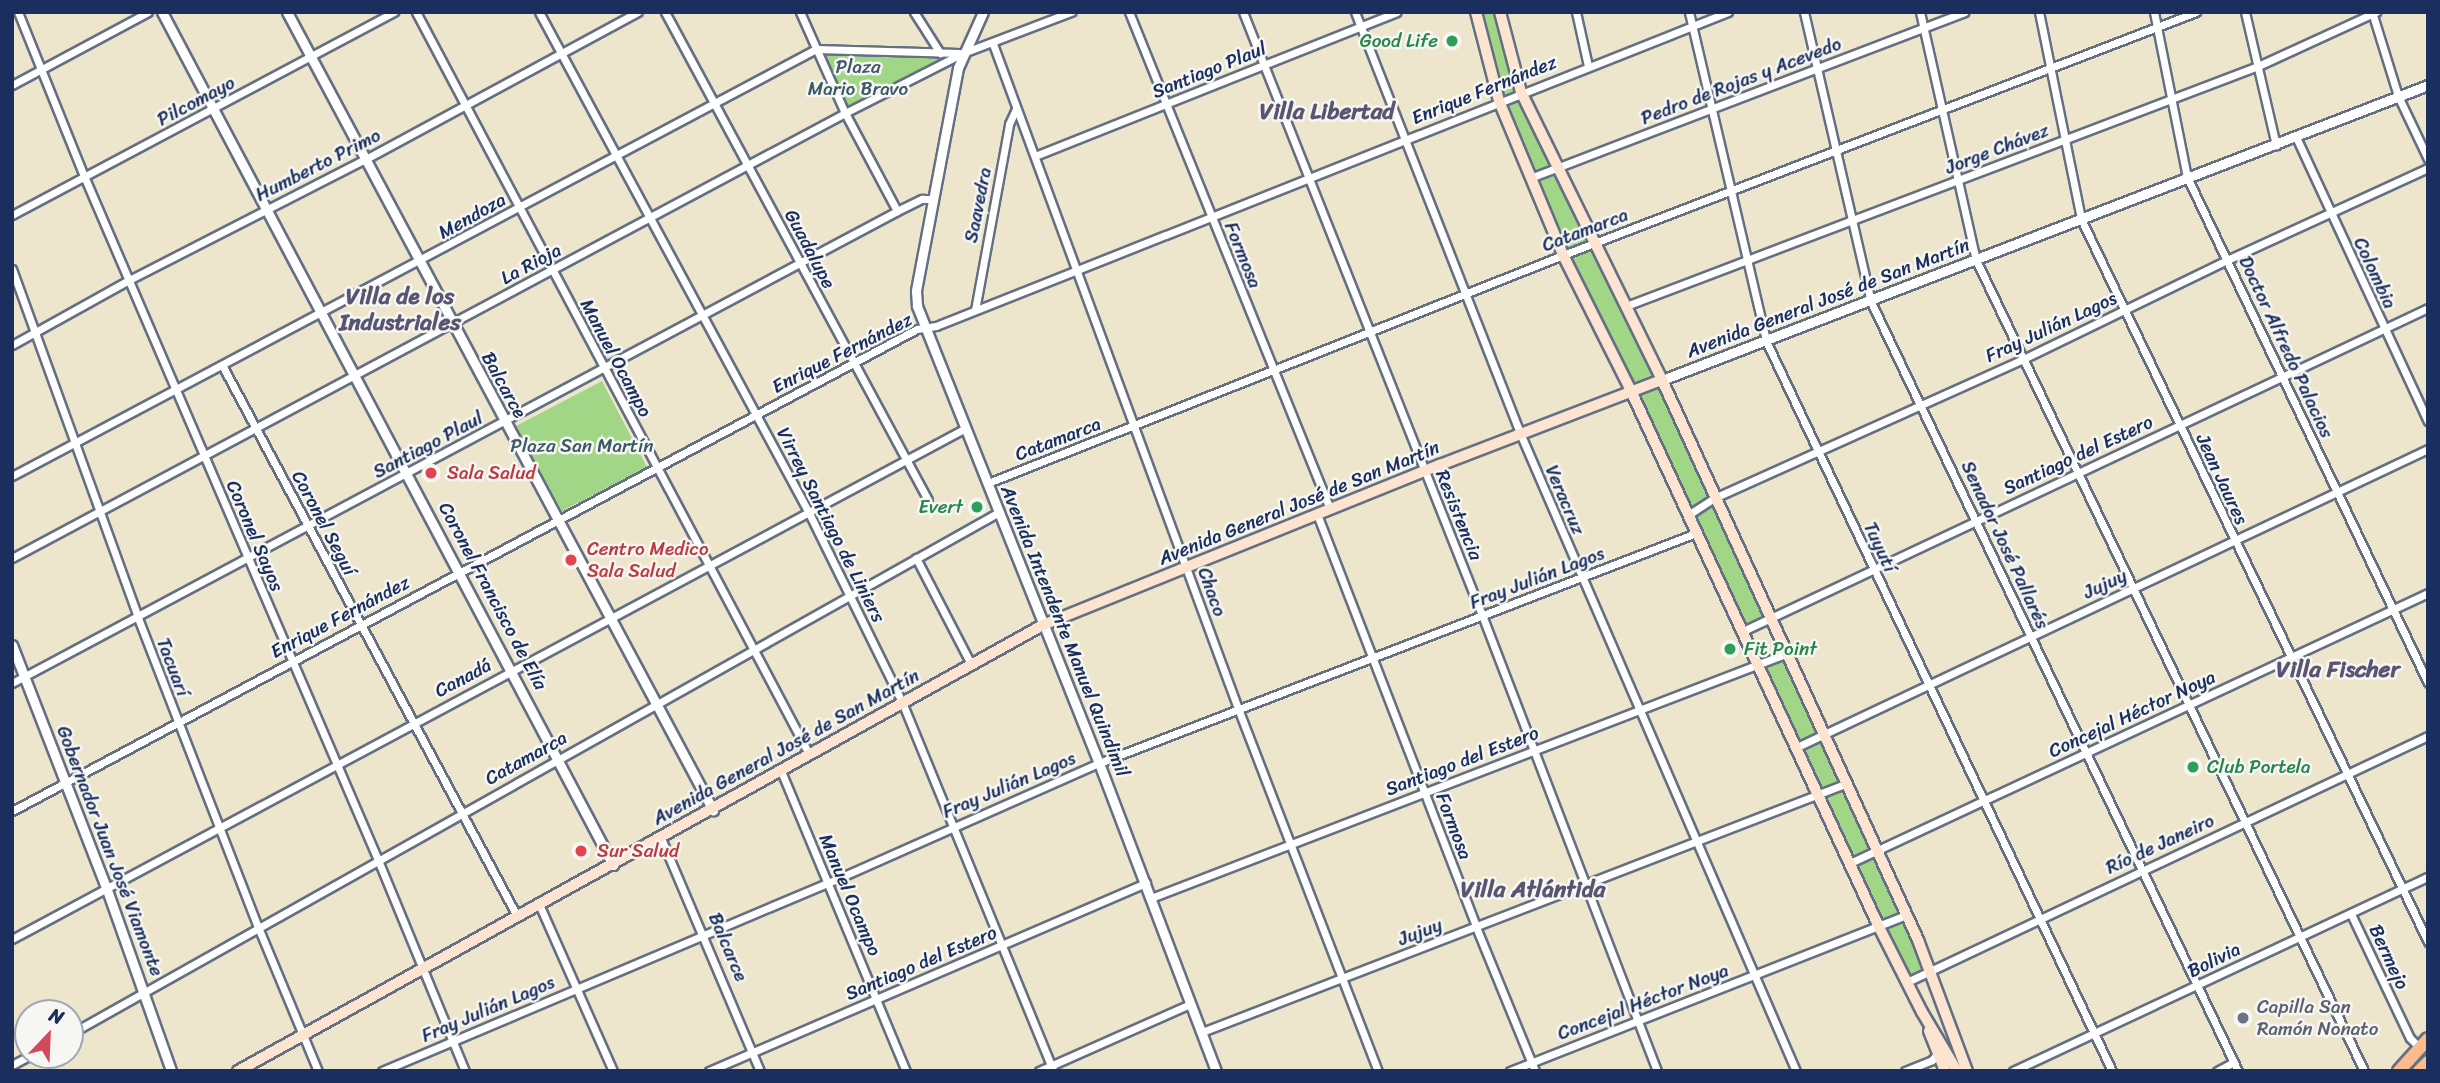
<!DOCTYPE html>
<html>
<head>
<meta charset="utf-8">
<style>
	body { margin:0 }
	#map { position:relative; width:2440px; height:1083px; overflow:hidden; background:#ede6cc; font-family:Sriracha,sans-serif }
	div>[style] { position:absolute }
	.green>* { inset:0; background:#a1d687 }
	.roads { filter:drop-shadow(2px 0 #646f84) drop-shadow(-2px 0 #646f84) drop-shadow(0 2px #646f84) drop-shadow(0 -2px #646f84) }
	.minor>* { height:7px; margin:-3.5px; padding:0 3.5px; transform-origin:3.5px; border-radius:3.5px; background:#fff }
	.tertiary>* { height:9px; margin:-4.5px; padding:0 4.5px; transform-origin:4.5px; border-radius:4.5px; background:#fff }
	.secondary>* { height:10px; margin:-5px; padding:0 5px; transform-origin:5px; border-radius:5px; background:#fde4d1 }
	.primary>* { height:12px; margin:-6px; padding:0 6px; transform-origin:6px; border-radius:6px; background:#fbbb8c }
	.dots>* { width:19px; height:19px; translate:-50% -50%; box-sizing:border-box; border:4px solid #f6f6f2; border-radius:50% }
	span { translate:-50% -50%; white-space:nowrap; text-align:center; line-height:1.15; -webkit-text-stroke:5px #f6f6f2; paint-order:stroke }
	.leisure-label { font-size:19px; color:#27864d }
	.right { translate:-100% -50%; text-align:right }
	.left { translate:0 -50%; text-align:left }
	.park-label { font-size:19px; color:#3c5968 }
	.street-label { font-size:19px; color:#1b2f5e }
	.health-label { font-size:19px; color:#be3a42 }
	.worship-label { font-size:19px; color:#5b616d }
	.quarter-label { font-size:23px; color:#595471; font-weight:700 }
	.frame { position:absolute; inset:0; border:14px solid #1b2f5e; pointer-events:none }
	.north { position:absolute; left:14px; top:999px; width:70px; height:70px; box-sizing:border-box; background:#f6f6f2; border:2px solid #9ea6b7; border-radius:50%; rotate:23deg; font-size:19px; font-weight:700; line-height:28px; text-align:center; color:#1b2f5e }
	.north::after { content:''; display:block; margin:auto; width:24px; height:32px; background:#d1495b; clip-path:polygon(50% 0,100% 100%,50% 72%,0 100%) }
</style>
</head>
<body>
<div id="map">
	<div class="green">
		<i style="clip-path:polygon(1476px 12px,1500px 12px,1521px 92px,1769px 617px,1743px 631px,1563px 255px,1499px 101px)"></i>
		<i style="clip-path:polygon(816px 49px,963px 53px,845px 113px)"></i>
		<i style="clip-path:polygon(602px 381px,647px 467px,562px 511px,516px 426px)"></i>
		<i style="clip-path:polygon(1785px 654px,1928px 971px,1907px 982px,1757px 664px)"></i>
	</div>
	<div class="roads">
		<div class="minor">
			<i style="left:18px;top:12px;width:177px;rotate:68.1deg"></i>
			<i style="left:84px;top:176px;width:745px;rotate:66.74deg"></i>
			<i style="left:378px;top:860px;width:228px;rotate:67.6deg"></i>
			<i style="left:416px;top:12px;width:840px;rotate:62.09deg"></i>
			<i style="left:539px;top:12px;width:569px;rotate:61.68deg"></i>
			<i style="left:809px;top:513px;width:211px;rotate:63.8deg"></i>
			<i style="left:902px;top:702px;width:399px;rotate:67.7deg"></i>
			<i style="left:665px;top:12px;width:554px;rotate:61.68deg"></i>
			<i style="left:800px;top:12px;width:111px;rotate:66deg"></i>
			<i style="left:845px;top:113px;width:111px;rotate:62deg"></i>
			<i style="left:914px;top:12px;width:49px;rotate:57.6deg"></i>
			<i style="left:1129px;top:12px;width:536px;rotate:67.98deg"></i>
			<i style="left:1243px;top:12px;width:649px;rotate:68.38deg"></i>
			<i style="left:1482px;top:615px;width:488px;rotate:69deg"></i>
			<i style="left:1355px;top:12px;width:452px;rotate:68.6deg"></i>
			<i style="left:1520px;top:433px;width:695px;rotate:66.61deg"></i>
			<i style="left:1576px;top:12px;width:55px;rotate:77.5deg"></i>
			<i style="left:1689px;top:12px;width:338px;rotate:76.8deg"></i>
			<i style="left:1766px;top:341px;width:808px;rotate:64.64deg"></i>
			<i style="left:1804px;top:12px;width:298px;rotate:77deg"></i>
			<i style="left:1871px;top:302px;width:852px;rotate:64.49deg"></i>
			<i style="left:1920px;top:12px;width:254px;rotate:77.3deg"></i>
			<i style="left:1976px;top:260px;width:899px;rotate:64.43deg"></i>
			<i style="left:2039px;top:12px;width:211px;rotate:78.5deg"></i>
			<i style="left:2081px;top:219px;width:802px;rotate:64.36deg"></i>
			<i style="left:2154px;top:12px;width:168px;rotate:78.7deg"></i>
			<i style="left:2187px;top:177px;width:560px;rotate:64.53deg"></i>
			<i style="left:2245px;top:12px;width:137px;rotate:76.9deg"></i>
			<i style="left:2372px;top:12px;width:88px;rotate:72.8deg"></i>
			<i style="left:2398px;top:96px;width:70px;rotate:64.5deg"></i>
			<i style="left:993px;top:44px;width:711px;rotate:69.76deg"></i>
			<i style="left:1239px;top:711px;width:386px;rotate:68.9deg"></i>
			<i style="left:12px;top:85px;width:154px;rotate:-28.2deg"></i>
			<i style="left:2296px;top:137px;width:313px;rotate:65.1deg"></i>
			<i style="left:1035px;top:156px;width:389px;rotate:-21.7deg"></i>
			<i style="left:1530px;top:178px;width:465px;rotate:-20.9deg"></i>
			<i style="left:12px;top:215px;width:433px;rotate:-28deg"></i>
			<i style="left:12px;top:269px;width:371px;rotate:70.1deg"></i>
			<i style="left:138px;top:618px;width:331px;rotate:68.8deg"></i>
			<i style="left:258px;top:927px;width:156px;rotate:67.4deg"></i>
			<i style="left:1626px;top:306px;width:676px;rotate:-20.79deg"></i>
			<i style="left:2258px;top:66px;width:130px;rotate:-24.6deg"></i>
			<i style="left:975px;top:310px;width:189px;rotate:-79.6deg"></i>
			<i style="left:1009px;top:124px;width:17px;rotate:-65deg"></i>
			<i style="left:12px;top:345px;width:134px;rotate:-29.1deg"></i>
			<i style="left:129px;top:280px;width:264px;rotate:-27.1deg"></i>
			<i style="left:364px;top:160px;width:311px;rotate:-28.4deg"></i>
			<i style="left:222px;top:365px;width:625px;rotate:61.84deg"></i>
			<i style="left:12px;top:476px;width:910px;rotate:-27.97deg"></i>
			<i style="left:816px;top:49px;width:143px;rotate:1.6deg"></i>
			<i style="left:988px;top:483px;width:619px;rotate:-21.63deg"></i>
			<i style="left:1563px;top:255px;width:678px;rotate:-21deg"></i>
			<i style="left:1317px;top:514px;width:443px;rotate:68.9deg"></i>
			<i style="left:1476px;top:927px;width:156px;rotate:67.7deg"></i>
			<i style="left:1688px;top:515px;width:31px;rotate:-33deg"></i>
			<i style="left:1714px;top:498px;width:339px;rotate:-24.2deg"></i>
			<i style="left:2023px;top:359px;width:227px;rotate:-25.9deg"></i>
			<i style="left:2227px;top:260px;width:221px;rotate:-24.6deg"></i>
			<i style="left:12px;top:558px;width:944px;rotate:-28.11deg"></i>
			<i style="left:845px;top:113px;width:132px;rotate:-27deg"></i>
			<i style="left:963px;top:53px;width:116px;rotate:-20.8deg"></i>
			<i style="left:916px;top:558px;width:119px;rotate:62.6deg"></i>
			<i style="left:1743px;top:631px;width:757px;rotate:-25.25deg"></i>
			<i style="left:12px;top:683px;width:1003px;rotate:-28.07deg"></i>
			<i style="left:897px;top:211px;width:28px;rotate:-26deg"></i>
			<i style="left:922px;top:199px;width:12px"></i>
			<i style="left:1797px;top:747px;width:698px;rotate:-25.28deg"></i>
			<i style="left:781px;top:771px;width:325px;rotate:67.4deg"></i>
			<i style="left:12px;top:811px;width:1025px;rotate:-28.04deg"></i>
			<i style="left:917px;top:329px;width:19px;rotate:-9deg"></i>
			<i style="left:936px;top:326px;width:852px;rotate:-21.63deg"></i>
			<i style="left:661px;top:838px;width:253px;rotate:67deg"></i>
			<i style="left:1850px;top:863px;width:638px;rotate:-25.04deg"></i>
			<i style="left:1151px;top:898px;width:679px;rotate:-21.05deg"></i>
			<i style="left:539px;top:904px;width:183px;rotate:66.1deg"></i>
			<i style="left:2351px;top:914px;width:137px;rotate:64.6deg"></i>
			<i style="left:2410px;top:1038px;width:14px;rotate:45deg"></i>
			<i style="left:12px;top:939px;width:1082px;rotate:-28.18deg"></i>
			<i style="left:1907px;top:982px;width:576px;rotate:-25.28deg"></i>
			<i style="left:1202px;top:1032px;width:689px;rotate:-21.09deg"></i>
			<i style="left:70px;top:1034px;width:1066px;rotate:-29.33deg"></i>
			<i style="left:12px;top:1065px;width:21px;rotate:-28deg"></i>
			<i style="left:382px;top:1071px;width:484px;rotate:-22.9deg"></i>
			<i style="left:828px;top:883px;width:296px;rotate:-23.9deg"></i>
			<i style="left:1099px;top:763px;width:640px;rotate:-21.07deg"></i>
			<i style="left:709px;top:1071px;width:476px;rotate:-23.3deg"></i>
			<i style="left:1039px;top:1071px;width:165px;rotate:-23.9deg"></i>
			<i style="left:1510px;top:1071px;width:426px;rotate:-21.5deg"></i>
			<i style="left:1905px;top:1071px;width:29px;rotate:-22deg"></i>
			<i style="left:1932px;top:1060px;width:8px;rotate:-50deg"></i>
			<i style="left:2013px;top:1071px;width:458px;rotate:-25.1deg"></i>
			<i style="left:2217px;top:1071px;width:19px;rotate:-28deg"></i>
		</div>
		<div class="tertiary">
			<i style="left:162px;top:12px;width:965px;rotate:62.13deg"></i>
			<i style="left:287px;top:12px;width:905px;rotate:61.91deg"></i>
			<i style="left:983px;top:12px;width:61px;rotate:114.1deg"></i>
			<i style="left:958px;top:68px;width:227px;rotate:100.7deg"></i>
			<i style="left:916px;top:291px;width:15px;rotate:86deg"></i>
			<i style="left:917px;top:306px;width:492px;rotate:68.3deg"></i>
			<i style="left:1099px;top:763px;width:329px;rotate:69.2deg"></i>
			<i style="left:1662px;top:380px;width:821px;rotate:-21.06deg"></i>
			<i style="left:12px;top:645px;width:260px;rotate:68.8deg"></i>
			<i style="left:106px;top:887px;width:195px;rotate:70.5deg"></i>
		</div>
		<div class="secondary">
			<i style="left:1476px;top:12px;width:92px;rotate:75.5deg"></i>
			<i style="left:1499px;top:101px;width:167px;rotate:67.4deg"></i>
			<i style="left:1563px;top:255px;width:152px;rotate:63.4deg"></i>
			<i style="left:1631px;top:391px;width:591px;rotate:65.17deg"></i>
			<i style="left:1879px;top:927px;width:95px;rotate:63.2deg"></i>
			<i style="left:1922px;top:1012px;width:69px;rotate:59.3deg"></i>
			<i style="left:1500px;top:12px;width:83px;rotate:75.3deg"></i>
			<i style="left:1521px;top:92px;width:321px;rotate:63.9deg"></i>
			<i style="left:1662px;top:380px;width:616px;rotate:65.43deg"></i>
			<i style="left:1918px;top:940px;width:140px;rotate:69.5deg"></i>
			<i style="left:1929px;top:1031px;width:43px;rotate:68.2deg"></i>
			<i style="left:238px;top:1071px;width:920px;rotate:-28.99deg"></i>
			<i style="left:1043px;top:625px;width:428px;rotate:-22deg"></i>
			<i style="left:1440px;top:465px;width:238px;rotate:-21deg"></i>
		</div>
		<div class="primary">
			<i style="left:2399px;top:1071px;width:43px;rotate:-47.8deg"></i>
			<i style="left:2419px;top:1071px;width:13px;rotate:-45deg"></i>
		</div>
	</div>
	<div class="dots">
		<i style="left:1452px;top:41px;background:#2e9e5b"></i>
		<i style="left:431px;top:473px;background:#e0444e"></i>
		<i style="left:977px;top:507px;background:#2e9e5b"></i>
		<i style="left:571px;top:560px;background:#e0444e"></i>
		<i style="left:1730px;top:649px;background:#2e9e5b"></i>
		<i style="left:2193px;top:767px;background:#2e9e5b"></i>
		<i style="left:581px;top:851px;background:#e0444e"></i>
		<i style="left:2243px;top:1018px;background:#6b7280"></i>
	</div>
	<div class="leisure-label">
		<span class="right" style="left:1438px;top:41px">Good Life</span>
		<span class="right" style="left:963px;top:507px">Evert</span>
		<span class="left" style="left:1744px;top:649px">Fit Point</span>
		<span class="left" style="left:2207px;top:767px">Club Portela</span>
	</div>
	<div class="park-label">
		<span style="left:858px;top:78px">Plaza<br>Mario Bravo</span>
		<span style="left:582px;top:446px">Plaza San Martín</span>
	</div>
	<div class="street-label">
		<span style="left:1209px;top:70px;rotate:-22deg">Santiago Plaul</span>
		<span style="left:1741px;top:81px;rotate:-21deg">Pedro de Rojas y Acevedo</span>
		<span style="left:1484px;top:90px;rotate:-22deg">Enrique Fernández</span>
		<span style="left:196px;top:101px;rotate:-28deg">Pilcomayo</span>
		<span style="left:1997px;top:149px;rotate:-21deg">Jorge Chávez</span>
		<span style="left:318px;top:165px;rotate:-27deg">Humberto Primo</span>
		<span style="left:978px;top:205px;rotate:-79deg">Saavedra</span>
		<span style="left:472px;top:216px;rotate:-29deg">Mendoza</span>
		<span style="left:1585px;top:230px;rotate:-21deg">Catamarca</span>
		<span style="left:810px;top:249px;rotate:62deg">Guadalupe</span>
		<span style="left:1243px;top:255px;rotate:68deg">Formosa</span>
		<span style="left:531px;top:264px;rotate:-28deg">La Rioja</span>
		<span style="left:2375px;top:273px;rotate:65deg">Colombia</span>
		<span style="left:1828px;top:298px;rotate:-21deg">Avenida General José de San Martín</span>
		<span style="left:2051px;top:327px;rotate:-25deg">Fray Julián Lagos</span>
		<span style="left:2286px;top:347px;rotate:65deg">Doctor Alfredo Palacios</span>
		<span style="left:842px;top:353px;rotate:-27deg">Enrique Fernández</span>
		<span style="left:616px;top:358px;rotate:62deg">Manuel Ocampo</span>
		<span style="left:504px;top:385px;rotate:61deg">Balcarce</span>
		<span style="left:1058px;top:439px;rotate:-21deg">Catamarca</span>
		<span style="left:428px;top:445px;rotate:-28deg">Santiago Plaul</span>
		<span style="left:2078px;top:455px;rotate:-25deg">Santiago del Estero</span>
		<span style="left:2222px;top:479px;rotate:65deg">Jean Jaures</span>
		<span style="left:1565px;top:500px;rotate:67deg">Veracruz</span>
		<span style="left:1299px;top:503px;rotate:-22deg">Avenida General José de San Martín</span>
		<span style="left:1459px;top:515px;rotate:68deg">Resistencia</span>
		<span style="left:324px;top:523px;rotate:62deg">Coronel Seguí</span>
		<span style="left:831px;top:525px;rotate:63deg">Virrey Santiago de Liniers</span>
		<span style="left:255px;top:536px;rotate:67deg">Coronel Sayos</span>
		<span style="left:2005px;top:545px;rotate:65deg">Senador José Pallarés</span>
		<span style="left:1880px;top:547px;rotate:65deg">Tuyutí</span>
		<span style="left:1537px;top:578px;rotate:-21deg">Fray Julián Lagos</span>
		<span style="left:2105px;top:584px;rotate:-25deg">Jujuy</span>
		<span style="left:1212px;top:592px;rotate:70deg">Chaco</span>
		<span style="left:493px;top:596px;rotate:62deg">Coronel Francisco de Elía</span>
		<span style="left:340px;top:617px;rotate:-28deg">Enrique Fernández</span>
		<span style="left:1065px;top:631px;rotate:68deg">Avenida Intendente Manuel Quindimil</span>
		<span style="left:173px;top:667px;rotate:69deg">Tacuarí</span>
		<span style="left:463px;top:678px;rotate:-28deg">Canadá</span>
		<span style="left:2132px;top:714px;rotate:-25deg">Concejal Héctor Noya</span>
		<span style="left:786px;top:747px;rotate:-29deg">Avenida General José de San Martín</span>
		<span style="left:526px;top:758px;rotate:-29deg">Catamarca</span>
		<span style="left:1462px;top:761px;rotate:-21deg">Santiago del Estero</span>
		<span style="left:1009px;top:785px;rotate:-23deg">Fray Julián Lagos</span>
		<span style="left:1454px;top:826px;rotate:69deg">Formosa</span>
		<span style="left:2160px;top:844px;rotate:-25deg">Río de Janeiro</span>
		<span style="left:110px;top:851px;rotate:69deg">Gobernador Juan José Viamonte</span>
		<span style="left:850px;top:895px;rotate:67deg">Manuel Ocampo</span>
		<span style="left:1420px;top:932px;rotate:-21deg">Jujuy</span>
		<span style="left:728px;top:947px;rotate:67deg">Balcarce</span>
		<span style="left:2389px;top:957px;rotate:65deg">Bermejo</span>
		<span style="left:2214px;top:960px;rotate:-26deg">Bolivia</span>
		<span style="left:921px;top:963px;rotate:-23deg">Santiago del Estero</span>
		<span style="left:1643px;top:1002px;rotate:-21deg">Concejal Héctor Noya</span>
		<span style="left:488px;top:1009px;rotate:-23deg">Fray Julián Lagos</span>
	</div>
	<div class="health-label">
		<span class="left" style="left:447px;top:473px">Sala Salud</span>
		<span class="left" style="left:587px;top:560px">Centro Medico<br>Sala Salud</span>
		<span class="left" style="left:597px;top:851px">Sur Salud</span>
	</div>
	<div class="worship-label">
		<span class="left" style="left:2257px;top:1018px">Capilla San<br>Ramón Nonato</span>
	</div>
	<div class="quarter-label">
		<span style="left:1327px;top:112px">Villa Libertad</span>
		<span style="left:400px;top:310px">Villa de los<br>Industriales</span>
		<span style="left:2338px;top:670px">Villa Fischer</span>
		<span style="left:1533px;top:890px">Villa Atlántida</span>
	</div>
	<div class="frame"></div>
	<div class="north">N</div>
</div>
</body>
</html>
